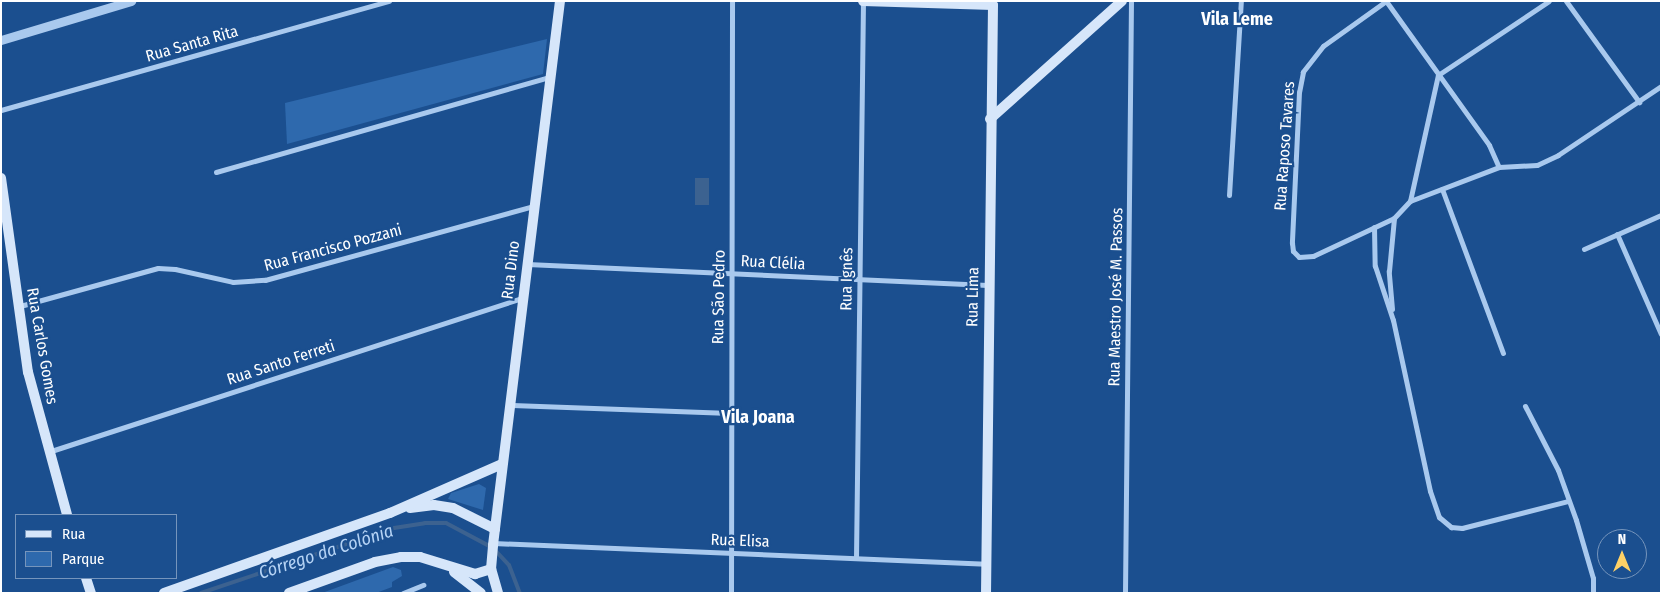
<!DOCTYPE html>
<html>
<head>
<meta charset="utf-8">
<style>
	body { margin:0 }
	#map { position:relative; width:1662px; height:594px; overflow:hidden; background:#1b4f8f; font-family:"Fira Sans Condensed",sans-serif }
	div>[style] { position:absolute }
	.green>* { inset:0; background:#2e69ad }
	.water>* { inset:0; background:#3c6290 }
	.stream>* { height:4px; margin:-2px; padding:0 2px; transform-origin:2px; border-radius:2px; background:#3c6290 }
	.minor>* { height:5px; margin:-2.5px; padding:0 2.5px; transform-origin:2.5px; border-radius:2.5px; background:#a9c9ee }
	.tertiary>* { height:9px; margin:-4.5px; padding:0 4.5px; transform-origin:4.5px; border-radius:4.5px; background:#a9c9ee }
	.secondary>* { height:10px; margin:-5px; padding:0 5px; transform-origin:5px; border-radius:5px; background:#d6e6fa }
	span { translate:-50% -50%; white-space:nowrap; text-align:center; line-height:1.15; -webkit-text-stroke:4.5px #1b4f8f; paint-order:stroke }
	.street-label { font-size:16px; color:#fff }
	.neighbourhood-label { font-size:18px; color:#fff; font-weight:700 }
	.water-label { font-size:18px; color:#b5d3f5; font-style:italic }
	.frame { position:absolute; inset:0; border:2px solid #fff; pointer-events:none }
	.legend { position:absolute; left:15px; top:514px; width:162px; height:65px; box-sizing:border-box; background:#1b4f8f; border:1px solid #7695bc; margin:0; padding:6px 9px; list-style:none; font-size:15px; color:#fff }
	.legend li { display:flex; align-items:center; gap:10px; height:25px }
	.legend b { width:25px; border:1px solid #7695bc }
	.north { position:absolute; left:1597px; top:529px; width:50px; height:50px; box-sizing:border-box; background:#1b4f8f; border:1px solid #7695bc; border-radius:50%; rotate:0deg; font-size:14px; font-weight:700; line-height:20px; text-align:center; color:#fff }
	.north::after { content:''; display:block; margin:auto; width:18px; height:22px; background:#ffd166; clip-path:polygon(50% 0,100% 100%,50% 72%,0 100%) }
</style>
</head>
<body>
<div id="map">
	<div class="green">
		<i style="clip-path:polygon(547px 39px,543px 74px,287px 144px,285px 103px)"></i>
		<i style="clip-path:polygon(479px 484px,486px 488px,483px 510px,448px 499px,451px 493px)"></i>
		<i style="clip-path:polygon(393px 567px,401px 570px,402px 576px,392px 582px,392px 587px,376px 593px,322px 593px)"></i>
	</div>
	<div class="water">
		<i style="clip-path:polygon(695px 178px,709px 178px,709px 205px,695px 205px)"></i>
	</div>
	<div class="stream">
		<i style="left:201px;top:593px;width:204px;rotate:-18.6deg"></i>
		<i style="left:394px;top:528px;width:31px;rotate:-9deg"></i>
		<i style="left:425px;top:523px;width:21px"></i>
		<i style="left:446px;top:523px;width:53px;rotate:28deg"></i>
		<i style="left:493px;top:548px;width:23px;rotate:47deg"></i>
		<i style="left:509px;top:565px;width:30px;rotate:69deg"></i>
	</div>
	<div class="minor">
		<i style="left:1386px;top:1px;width:77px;rotate:144.5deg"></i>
		<i style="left:1323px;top:46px;width:33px;rotate:128deg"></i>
		<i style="left:1303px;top:72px;width:20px;rotate:101deg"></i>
		<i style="left:1299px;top:92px;width:151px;rotate:92.7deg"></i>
		<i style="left:1292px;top:243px;width:8px;rotate:83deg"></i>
		<i style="left:1293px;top:251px;width:8px;rotate:45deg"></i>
		<i style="left:1299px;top:257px;width:14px;rotate:-4deg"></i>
		<i style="left:1313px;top:256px;width:89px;rotate:-25.1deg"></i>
		<i style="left:1394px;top:218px;width:23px;rotate:-47deg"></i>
		<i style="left:1410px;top:201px;width:95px;rotate:-20.9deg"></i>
		<i style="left:1499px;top:167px;width:38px;rotate:-3deg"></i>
		<i style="left:1537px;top:165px;width:23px;rotate:-25deg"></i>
		<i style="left:1558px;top:155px;width:124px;rotate:-33.8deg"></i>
		<i style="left:1386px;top:1px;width:177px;rotate:54.4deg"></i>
		<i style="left:1489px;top:145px;width:24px;rotate:66deg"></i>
		<i style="left:1566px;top:1px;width:125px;rotate:54.1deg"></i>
		<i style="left:1px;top:110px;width:403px;rotate:-15.7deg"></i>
		<i style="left:216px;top:172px;width:347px;rotate:-15.9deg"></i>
		<i style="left:1442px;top:189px;width:175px;rotate:69.6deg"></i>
		<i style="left:1229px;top:195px;width:194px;rotate:-86.5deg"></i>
		<i style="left:1410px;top:201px;width:129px;rotate:-77.5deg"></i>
		<i style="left:1438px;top:75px;width:133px;rotate:-33.7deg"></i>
		<i style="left:1374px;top:227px;width:39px;rotate:89deg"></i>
		<i style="left:1375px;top:266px;width:57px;rotate:71.6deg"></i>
		<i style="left:1393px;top:320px;width:175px;rotate:77.8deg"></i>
		<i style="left:1430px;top:491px;width:28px;rotate:71deg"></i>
		<i style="left:1439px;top:517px;width:16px;rotate:40deg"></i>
		<i style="left:1451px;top:527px;width:11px;rotate:5deg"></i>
		<i style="left:1462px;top:528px;width:109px;rotate:-14.3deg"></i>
		<i style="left:1617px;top:234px;width:109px;rotate:66.3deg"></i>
		<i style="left:1584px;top:249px;width:84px;rotate:-23.8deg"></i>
		<i style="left:527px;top:264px;width:461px;rotate:2.6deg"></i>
		<i style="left:20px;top:306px;width:143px;rotate:-15.4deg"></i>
		<i style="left:158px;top:268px;width:17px;rotate:3deg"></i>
		<i style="left:175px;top:269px;width:59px;rotate:12.6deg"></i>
		<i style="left:233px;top:282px;width:32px;rotate:-4deg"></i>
		<i style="left:265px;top:280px;width:278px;rotate:-15.4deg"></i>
		<i style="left:1392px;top:309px;width:38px;rotate:-95deg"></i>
		<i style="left:1389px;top:271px;width:53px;rotate:-84.6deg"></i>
		<i style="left:512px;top:405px;width:218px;rotate:2.1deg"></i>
		<i style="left:1525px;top:406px;width:72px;rotate:62.7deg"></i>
		<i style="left:1558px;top:470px;width:53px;rotate:70.2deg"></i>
		<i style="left:1576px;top:520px;width:60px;rotate:73.7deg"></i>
		<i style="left:1593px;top:578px;width:15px;rotate:90deg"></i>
		<i style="left:48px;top:452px;width:498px;rotate:-18deg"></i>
		<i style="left:493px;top:543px;width:493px;rotate:2.4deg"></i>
		<i style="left:856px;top:558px;width:557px;rotate:-89.28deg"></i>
		<i style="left:403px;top:593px;width:22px;rotate:-22deg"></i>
		<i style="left:731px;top:593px;width:592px;rotate:-89.9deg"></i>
		<i style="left:1125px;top:593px;width:592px;rotate:-89.42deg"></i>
	</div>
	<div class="tertiary">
		<i style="left:1px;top:40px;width:136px;rotate:-16.7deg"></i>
	</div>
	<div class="secondary">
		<i style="left:863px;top:1px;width:130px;rotate:1.8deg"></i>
		<i style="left:993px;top:5px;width:588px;rotate:90.68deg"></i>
		<i style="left:990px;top:119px;width:177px;rotate:-41.8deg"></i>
		<i style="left:1px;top:178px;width:196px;rotate:82.1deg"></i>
		<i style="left:28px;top:372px;width:148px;rotate:74.7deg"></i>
		<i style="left:410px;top:508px;width:24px;rotate:-7deg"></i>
		<i style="left:434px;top:505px;width:19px;rotate:9deg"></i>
		<i style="left:453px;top:508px;width:47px;rotate:26.6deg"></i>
		<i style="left:454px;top:572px;width:34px;rotate:38deg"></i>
		<i style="left:86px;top:578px;width:16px;rotate:72deg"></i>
		<i style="left:164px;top:593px;width:240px;rotate:-19.5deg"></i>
		<i style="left:390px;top:513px;width:122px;rotate:-23.6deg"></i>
		<i style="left:289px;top:593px;width:91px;rotate:-19.8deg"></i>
		<i style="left:375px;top:562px;width:26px;rotate:-11deg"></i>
		<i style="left:401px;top:557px;width:19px"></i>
		<i style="left:420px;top:557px;width:58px;rotate:17.2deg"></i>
		<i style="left:475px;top:574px;width:17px;rotate:-17deg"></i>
		<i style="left:498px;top:593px;width:25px;rotate:-106deg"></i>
		<i style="left:491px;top:569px;width:24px;rotate:-85deg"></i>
		<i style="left:493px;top:545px;width:548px;rotate:-82.98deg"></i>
	</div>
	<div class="street-label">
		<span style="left:192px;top:44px;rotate:-16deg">Rua Santa Rita</span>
		<span style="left:1285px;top:146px;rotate:-86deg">Rua Raposo Tavares</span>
		<span style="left:333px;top:248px;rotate:-15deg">Rua Francisco Pozzani</span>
		<span style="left:773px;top:263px;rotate:3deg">Rua Clélia</span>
		<span style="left:511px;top:270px;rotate:-83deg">Rua Dino</span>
		<span style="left:847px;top:279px;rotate:-89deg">Rua Ignês</span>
		<span style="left:719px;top:297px;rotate:-89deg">Rua São Pedro</span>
		<span style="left:973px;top:297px;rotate:-89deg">Rua Lima</span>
		<span style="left:1116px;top:297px;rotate:-89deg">Rua Maestro José M. Passos</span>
		<span style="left:42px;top:346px;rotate:80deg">Rua Carlos Gomes</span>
		<span style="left:281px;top:363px;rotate:-18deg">Rua Santo Ferreti</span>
		<span style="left:740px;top:541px;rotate:2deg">Rua Elisa</span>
	</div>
	<div class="neighbourhood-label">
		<span style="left:1237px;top:19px">Vila Leme</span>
		<span style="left:758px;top:417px">Vila Joana</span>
	</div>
	<div class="water-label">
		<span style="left:326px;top:552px;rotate:-18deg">Córrego da Colônia</span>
	</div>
	<div class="frame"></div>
	<ul class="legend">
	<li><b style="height:6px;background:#d6e6fa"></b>Rua</li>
	<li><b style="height:14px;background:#2e69ad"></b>Parque</li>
	</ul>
	<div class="north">N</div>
</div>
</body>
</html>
